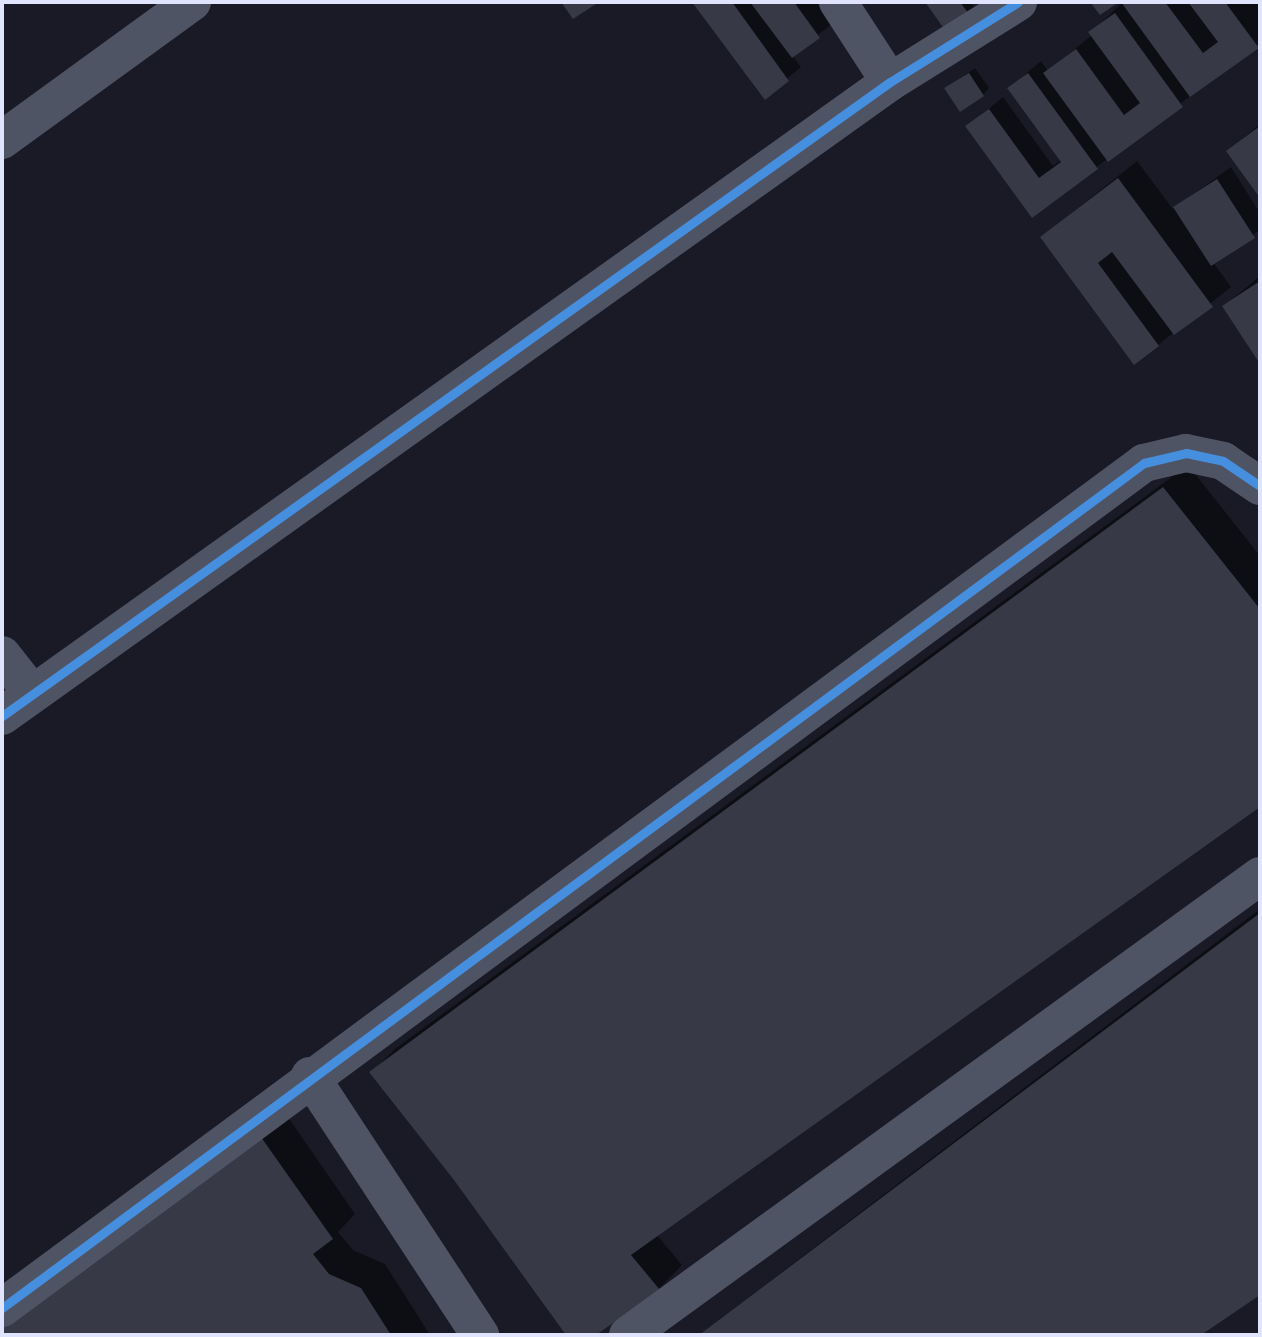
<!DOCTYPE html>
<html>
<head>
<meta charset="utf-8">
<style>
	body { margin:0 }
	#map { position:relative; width:1262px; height:1337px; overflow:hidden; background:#191a26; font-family:"Noto Sans",sans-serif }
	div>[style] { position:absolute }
	.shadow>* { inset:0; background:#0007 }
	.building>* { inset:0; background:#383947 }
	.street>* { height:38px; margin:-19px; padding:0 19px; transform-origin:19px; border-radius:19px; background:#4f5465 }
	.cycleway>* { height:9px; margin:-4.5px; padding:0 4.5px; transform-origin:4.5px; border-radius:4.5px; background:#468fdf }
	span { translate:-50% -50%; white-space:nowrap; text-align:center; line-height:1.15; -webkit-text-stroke:5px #14162b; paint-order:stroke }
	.frame { position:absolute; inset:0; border:4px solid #e0e4fd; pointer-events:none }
</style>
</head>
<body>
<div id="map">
	<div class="shadow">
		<i style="clip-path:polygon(695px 2px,816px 2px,832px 24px,792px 55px,801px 67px,765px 97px)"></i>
		<i style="clip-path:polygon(927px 2px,970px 2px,974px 7px,945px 28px)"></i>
		<i style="clip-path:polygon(1123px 2px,1260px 2px,1260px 43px,1032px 216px,968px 126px,1003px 97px,1053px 166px,1061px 160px,1009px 88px,1041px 61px,1048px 71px,1092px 35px,1090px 33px)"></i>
		<i style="clip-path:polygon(975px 68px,989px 88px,983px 95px,946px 89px)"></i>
		<i style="clip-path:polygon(1260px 124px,1260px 195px,1228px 151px)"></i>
		<i style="clip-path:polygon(1137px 161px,1173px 209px,1231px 167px,1260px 213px,1260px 230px,1213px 262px,1231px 287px,1158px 345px,1042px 237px)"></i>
		<i style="clip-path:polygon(1260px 276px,1260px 361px,1224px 306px)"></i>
		<i style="clip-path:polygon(1188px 465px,1260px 556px,1260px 805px,657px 1235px,682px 1265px,659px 1289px,593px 1335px,569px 1335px,456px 1179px,371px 1073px,395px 1049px)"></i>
		<i style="clip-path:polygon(1260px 909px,1260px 1293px,1198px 1335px,699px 1335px)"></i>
		<i style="clip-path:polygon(281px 1107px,355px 1214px,338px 1232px,353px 1250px,385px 1264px,430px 1335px,2px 1335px,2px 1307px)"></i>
	</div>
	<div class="building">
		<i style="clip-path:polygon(561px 2px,599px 2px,573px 19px)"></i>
		<i style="clip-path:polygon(692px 2px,732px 2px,789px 81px,765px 100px)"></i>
		<i style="clip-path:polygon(750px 2px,794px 2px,820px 38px,792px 58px)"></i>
		<i style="clip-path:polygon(925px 2px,960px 2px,969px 14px,945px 30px)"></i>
		<i style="clip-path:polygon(1090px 2px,1119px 2px,1100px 15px)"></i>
		<i style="clip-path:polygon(1121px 2px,1165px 2px,1203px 53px,1218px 42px,1188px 2px,1225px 2px,1259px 48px,1190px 97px)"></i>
		<i style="clip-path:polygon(1115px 13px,1183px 107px,1108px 162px,1043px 73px,1076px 49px,1124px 115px,1140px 103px,1088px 32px)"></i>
		<i style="clip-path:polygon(969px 73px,984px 96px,960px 112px,944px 88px)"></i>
		<i style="clip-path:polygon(1028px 73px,1098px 169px,1032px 218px,965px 126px,989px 109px,1039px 178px,1061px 162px,1007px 88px)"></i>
		<i style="clip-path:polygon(1260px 126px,1260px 198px,1226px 151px)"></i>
		<i style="clip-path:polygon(1118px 178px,1213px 307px,1174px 335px,1112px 252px,1098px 263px,1159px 346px,1134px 365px,1040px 237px)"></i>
		<i style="clip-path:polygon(1217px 179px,1255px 238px,1211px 266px,1173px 207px)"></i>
		<i style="clip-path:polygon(1260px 281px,1260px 364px,1222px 306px)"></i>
		<i style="clip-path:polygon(1163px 487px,1260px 609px,1260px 807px,631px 1255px,660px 1290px,596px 1335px,566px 1335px,454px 1180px,369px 1072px)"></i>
		<i style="clip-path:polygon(1260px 913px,1260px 1295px,1201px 1335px,699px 1335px)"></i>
		<i style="clip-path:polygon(256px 1130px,333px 1239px,313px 1254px,329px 1274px,361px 1288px,391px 1335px,2px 1335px,2px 1312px)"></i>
	</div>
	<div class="street">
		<i style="left:838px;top:2px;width:95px;rotate:57deg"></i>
		<i style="left:2px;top:140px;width:235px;rotate:-36deg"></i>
		<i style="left:2px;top:655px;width:48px;rotate:51.7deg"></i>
		<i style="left:2px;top:716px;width:1091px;rotate:-35.53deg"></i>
		<i style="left:890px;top:82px;width:151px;rotate:-32deg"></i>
		<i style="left:310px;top:1076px;width:310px;rotate:56.7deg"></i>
		<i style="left:2px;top:1308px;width:1421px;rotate:-36.5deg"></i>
		<i style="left:1144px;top:463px;width:43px;rotate:-13.4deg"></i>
		<i style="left:1186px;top:453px;width:38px;rotate:12deg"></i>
		<i style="left:1223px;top:461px;width:45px;rotate:34deg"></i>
		<i style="left:628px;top:1335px;width:781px;rotate:-35.99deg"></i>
	</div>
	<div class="cycleway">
		<i style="left:2px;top:716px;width:1091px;rotate:-35.53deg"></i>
		<i style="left:890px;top:82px;width:151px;rotate:-32deg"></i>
		<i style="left:2px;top:1308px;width:1421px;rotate:-36.5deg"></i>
		<i style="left:1144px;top:463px;width:43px;rotate:-13.4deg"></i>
		<i style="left:1186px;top:453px;width:38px;rotate:12deg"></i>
		<i style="left:1223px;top:461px;width:45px;rotate:34deg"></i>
	</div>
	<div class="frame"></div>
</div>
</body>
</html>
